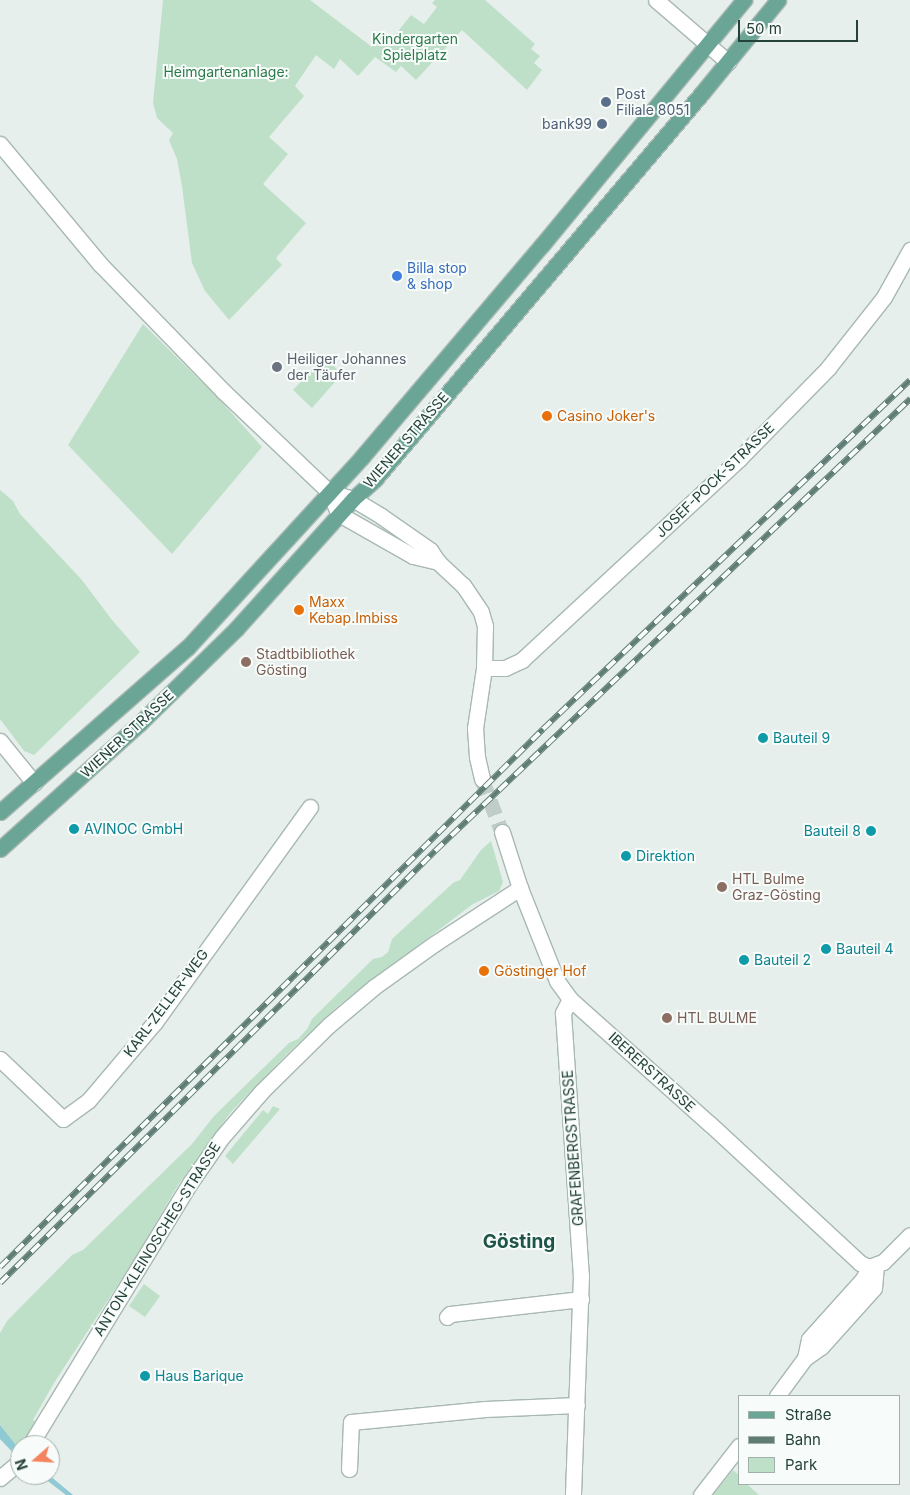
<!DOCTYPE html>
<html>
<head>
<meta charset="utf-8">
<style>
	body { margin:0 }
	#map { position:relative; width:910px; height:1495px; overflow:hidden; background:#e6efeb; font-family:Inter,sans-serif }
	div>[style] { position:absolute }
	.green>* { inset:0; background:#bfe0c8 }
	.water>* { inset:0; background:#8ec9d4 }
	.minor-tunnel>* { height:15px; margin-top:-7.5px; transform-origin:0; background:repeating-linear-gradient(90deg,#bfccc8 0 15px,transparent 0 23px) }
	.roads { filter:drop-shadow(1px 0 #a8b8b2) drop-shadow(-1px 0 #a8b8b2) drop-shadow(0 1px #a8b8b2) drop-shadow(0 -1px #a8b8b2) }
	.minor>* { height:15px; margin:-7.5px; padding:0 7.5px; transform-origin:7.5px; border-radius:7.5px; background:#fff }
	.major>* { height:15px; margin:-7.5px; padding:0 7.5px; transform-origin:7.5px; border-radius:7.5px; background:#6aa596 }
	.rail>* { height:5.5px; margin-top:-2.75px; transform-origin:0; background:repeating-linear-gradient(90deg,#f7fbf9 0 11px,#5f7d75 0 22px); box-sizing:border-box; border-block:1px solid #5f7d75 }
	.dots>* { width:14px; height:14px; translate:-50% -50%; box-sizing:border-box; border:2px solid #f7fbf9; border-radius:50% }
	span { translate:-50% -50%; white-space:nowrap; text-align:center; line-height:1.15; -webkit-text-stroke:4px #f7fbf9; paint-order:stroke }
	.park-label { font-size:14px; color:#2d7a4b }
	.service-label { font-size:14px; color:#4e5e75 }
	.left { translate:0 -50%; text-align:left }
	.right { translate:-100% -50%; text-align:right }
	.shop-label { font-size:14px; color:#366cbe }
	.worship-label { font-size:14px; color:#5b616d }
	.food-label { font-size:14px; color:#c56008 }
	.street-label { font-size:14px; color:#24423a }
	.education-label { font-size:14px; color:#785e54 }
	.culture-label { font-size:14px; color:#0d838f }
	.district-label { font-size:19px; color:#1f5548; font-weight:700 }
	.legend { position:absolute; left:738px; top:1395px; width:162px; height:90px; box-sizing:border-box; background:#f7fbf9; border:1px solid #a3b1ad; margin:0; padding:6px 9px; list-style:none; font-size:15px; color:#24423a }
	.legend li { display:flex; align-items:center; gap:10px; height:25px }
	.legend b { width:25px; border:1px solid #a3b1ad }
	.north { position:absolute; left:10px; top:1435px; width:50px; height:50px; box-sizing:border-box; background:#f7fbf9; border:1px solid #a3b1ad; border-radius:50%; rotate:251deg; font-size:14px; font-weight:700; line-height:20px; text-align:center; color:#24423a }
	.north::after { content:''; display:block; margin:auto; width:18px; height:22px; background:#f4845f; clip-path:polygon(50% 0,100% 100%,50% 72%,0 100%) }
	.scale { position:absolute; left:738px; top:20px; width:120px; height:22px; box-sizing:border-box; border:2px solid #24423a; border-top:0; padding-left:6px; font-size:15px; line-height:18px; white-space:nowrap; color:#24423a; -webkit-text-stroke:4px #f7fbf9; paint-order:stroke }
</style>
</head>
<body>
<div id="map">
	<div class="green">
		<i style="clip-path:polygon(163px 0,310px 0,372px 47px,382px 32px,392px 39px,411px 15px,424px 24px,437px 7px,432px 3px,435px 0,485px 0,535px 44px,531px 49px,540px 56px,534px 63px,542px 70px,527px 90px,462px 30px,416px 80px,401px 66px,396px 72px,375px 57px,358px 76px,340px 59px,334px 69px,316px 55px,295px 86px,304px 96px,269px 137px,288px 154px,263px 184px,306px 223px,276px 258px,282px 265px,229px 320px,205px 291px,192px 263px,182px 186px,177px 159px,169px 140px,173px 133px,157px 118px,153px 103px)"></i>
		<i style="clip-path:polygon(143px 324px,219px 399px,262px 447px,172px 554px,68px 445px)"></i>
		<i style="clip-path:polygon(324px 357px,342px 374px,312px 408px,293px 390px)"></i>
		<i style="clip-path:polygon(0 490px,13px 501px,20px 514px,82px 580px,112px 620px,140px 652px,34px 755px,24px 751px,0 719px)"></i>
		<i style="clip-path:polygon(491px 841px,503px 882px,499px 891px,473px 904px,338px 1006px,285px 1056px,231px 1112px,178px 1185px,136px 1257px,54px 1383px,33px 1420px,37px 1422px,18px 1448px,0 1425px,0 1333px,7px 1321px,72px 1255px,83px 1250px,192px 1144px,214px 1116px,289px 1043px,298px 1039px,307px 1029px,312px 1019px,373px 959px,382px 957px,388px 952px,392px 939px,453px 883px,460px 880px,481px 850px)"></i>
		<i style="clip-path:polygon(273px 1106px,280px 1109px,233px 1164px,225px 1156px,263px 1110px,268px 1114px)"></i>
		<i style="clip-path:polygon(144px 1284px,160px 1296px,145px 1317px,129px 1306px)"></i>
		<i style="clip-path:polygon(733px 1470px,739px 1475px,739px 1484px,747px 1484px,759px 1495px,713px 1495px)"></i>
	</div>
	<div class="water">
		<i style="clip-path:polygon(0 1425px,20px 1450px,20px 1460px,0 1439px)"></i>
		<i style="clip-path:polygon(40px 1475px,49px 1475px,73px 1495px,66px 1495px)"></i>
	</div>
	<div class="minor-tunnel">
		<i style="left:482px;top:779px;width:57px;rotate:69.3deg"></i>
	</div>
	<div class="roads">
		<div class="minor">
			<i style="left:656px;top:0;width:95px;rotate:40.7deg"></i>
			<i style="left:0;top:144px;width:156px;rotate:50.2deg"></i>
			<i style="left:100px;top:264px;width:177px;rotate:45.9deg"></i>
			<i style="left:223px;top:391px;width:146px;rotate:43.6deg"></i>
			<i style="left:329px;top:492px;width:24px;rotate:66deg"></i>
			<i style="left:339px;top:514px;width:85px;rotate:29.6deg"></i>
			<i style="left:413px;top:556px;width:26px;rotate:13deg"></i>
			<i style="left:438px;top:562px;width:34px;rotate:43deg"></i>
			<i style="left:463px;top:585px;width:32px;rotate:56deg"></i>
			<i style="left:481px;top:612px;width:15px;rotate:74deg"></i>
			<i style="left:485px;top:626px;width:42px;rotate:91.4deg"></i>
			<i style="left:484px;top:668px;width:61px;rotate:98.5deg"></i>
			<i style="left:475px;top:728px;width:29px;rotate:86deg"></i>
			<i style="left:477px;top:757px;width:23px;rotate:77deg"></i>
			<i style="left:329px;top:492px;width:25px;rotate:16deg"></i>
			<i style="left:353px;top:499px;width:33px;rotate:31deg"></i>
			<i style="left:381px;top:516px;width:60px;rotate:34.8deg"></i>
			<i style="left:430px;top:550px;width:14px;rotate:56deg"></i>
			<i style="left:484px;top:668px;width:21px"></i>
			<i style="left:505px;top:668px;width:19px;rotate:-25deg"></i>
			<i style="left:522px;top:660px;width:296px;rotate:-42.8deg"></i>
			<i style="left:739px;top:459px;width:127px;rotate:-45.6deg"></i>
			<i style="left:828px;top:368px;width:90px;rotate:-51.7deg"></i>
			<i style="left:884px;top:297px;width:54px;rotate:-61deg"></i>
			<i style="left:0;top:741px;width:54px;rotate:51deg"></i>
			<i style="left:502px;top:832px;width:59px;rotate:72.2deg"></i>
			<i style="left:520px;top:888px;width:100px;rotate:68.3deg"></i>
			<i style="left:557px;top:981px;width:22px;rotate:54deg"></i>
			<i style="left:570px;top:999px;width:188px;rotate:41.8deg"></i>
			<i style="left:710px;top:1124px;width:205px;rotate:42.8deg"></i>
			<i style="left:860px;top:1263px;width:10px;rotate:24deg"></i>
			<i style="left:570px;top:999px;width:16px;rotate:117deg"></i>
			<i style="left:563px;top:1013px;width:263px;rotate:86.1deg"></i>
			<i style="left:581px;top:1275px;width:220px;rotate:92.1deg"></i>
			<i style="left:0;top:1059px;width:87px;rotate:43.6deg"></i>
			<i style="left:63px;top:1119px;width:31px;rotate:-36deg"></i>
			<i style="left:88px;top:1101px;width:104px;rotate:-49.7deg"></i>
			<i style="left:155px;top:1022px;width:265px;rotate:-54.2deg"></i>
			<i style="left:869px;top:1267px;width:15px;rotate:-20deg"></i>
			<i style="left:883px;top:1262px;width:38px;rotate:-45deg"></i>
			<i style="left:447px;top:1317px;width:4px;rotate:-45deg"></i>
			<i style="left:450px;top:1314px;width:132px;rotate:-6.5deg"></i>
			<i style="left:805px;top:1358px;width:19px;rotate:-78deg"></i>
			<i style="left:809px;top:1339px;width:81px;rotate:-48deg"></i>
			<i style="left:863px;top:1279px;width:13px;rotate:-63deg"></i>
			<i style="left:777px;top:1396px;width:47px;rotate:-53.6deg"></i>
			<i style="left:805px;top:1358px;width:19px;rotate:-35deg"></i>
			<i style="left:821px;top:1347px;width:79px;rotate:-48.1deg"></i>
			<i style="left:874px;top:1288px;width:22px;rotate:-85deg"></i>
			<i style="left:30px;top:1445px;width:307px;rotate:-58.6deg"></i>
			<i style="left:190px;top:1183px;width:56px;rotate:-55.2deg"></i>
			<i style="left:222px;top:1137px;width:61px;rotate:-49deg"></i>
			<i style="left:262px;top:1091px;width:94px;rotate:-44.6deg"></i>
			<i style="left:329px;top:1025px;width:59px;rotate:-40.2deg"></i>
			<i style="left:374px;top:987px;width:74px;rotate:-35.6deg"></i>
			<i style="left:434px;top:944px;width:103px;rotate:-33.1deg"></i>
			<i style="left:349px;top:1469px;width:47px;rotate:-87.6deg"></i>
			<i style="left:351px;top:1422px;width:135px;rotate:-5.5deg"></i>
			<i style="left:485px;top:1409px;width:92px;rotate:-2.5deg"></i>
			<i style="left:0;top:1478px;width:26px;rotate:-40deg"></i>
			<i style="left:701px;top:1495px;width:62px;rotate:-52.2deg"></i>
		</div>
		<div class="major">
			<i style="left:0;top:812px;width:250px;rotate:-41.3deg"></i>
			<i style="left:188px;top:647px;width:258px;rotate:-47.5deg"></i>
			<i style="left:362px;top:457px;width:278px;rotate:-49.7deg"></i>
			<i style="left:542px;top:245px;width:318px;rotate:-50.5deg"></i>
			<i style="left:0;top:849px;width:188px;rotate:-42deg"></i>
			<i style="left:140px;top:723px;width:134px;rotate:-44.4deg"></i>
			<i style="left:236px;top:629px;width:175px;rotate:-48deg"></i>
			<i style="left:353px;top:499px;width:30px;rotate:-42deg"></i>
			<i style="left:375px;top:479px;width:506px;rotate:-49.73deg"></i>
			<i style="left:702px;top:93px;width:120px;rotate:-50.7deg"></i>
		</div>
	</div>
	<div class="rail">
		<i style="left:0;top:1267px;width:764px;rotate:-44.73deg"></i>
		<i style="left:543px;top:729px;width:506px;rotate:-43.56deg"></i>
		<i style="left:0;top:1283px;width:613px;rotate:-44.8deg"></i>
		<i style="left:435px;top:851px;width:656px;rotate:-43.58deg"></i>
	</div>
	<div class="dots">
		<i style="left:606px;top:102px;background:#5c6f8a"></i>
		<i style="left:602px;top:124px;background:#5c6f8a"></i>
		<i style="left:397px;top:276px;background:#3f7fe0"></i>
		<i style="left:277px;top:367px;background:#6b7280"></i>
		<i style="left:547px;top:416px;background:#e8710a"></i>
		<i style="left:299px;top:610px;background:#e8710a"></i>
		<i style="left:246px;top:662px;background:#8d6e63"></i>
		<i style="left:763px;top:738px;background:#0f9aa8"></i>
		<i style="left:74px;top:829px;background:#0f9aa8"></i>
		<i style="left:871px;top:831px;background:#0f9aa8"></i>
		<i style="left:626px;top:856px;background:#0f9aa8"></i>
		<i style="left:722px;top:887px;background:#8d6e63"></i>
		<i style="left:826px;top:949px;background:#0f9aa8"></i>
		<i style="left:744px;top:960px;background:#0f9aa8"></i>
		<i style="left:484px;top:971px;background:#e8710a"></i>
		<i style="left:667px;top:1018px;background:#8d6e63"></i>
		<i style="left:145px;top:1376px;background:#0f9aa8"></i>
	</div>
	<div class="park-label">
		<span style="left:415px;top:47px">Kindergarten<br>Spielplatz</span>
		<span style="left:226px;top:72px">Heimgartenanlage:</span>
	</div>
	<div class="service-label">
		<span class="left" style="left:616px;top:102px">Post<br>Filiale 8051</span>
		<span class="right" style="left:592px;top:124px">bank99</span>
	</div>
	<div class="shop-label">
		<span class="left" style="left:407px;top:276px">Billa stop<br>&amp; shop</span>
	</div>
	<div class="worship-label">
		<span class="left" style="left:287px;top:367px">Heiliger Johannes<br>der Täufer</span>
	</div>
	<div class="food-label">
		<span class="left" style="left:557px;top:416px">Casino Joker's</span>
		<span class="left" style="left:309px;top:610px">Maxx<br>Kebap.Imbiss</span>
		<span class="left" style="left:494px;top:971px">Göstinger Hof</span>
	</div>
	<div class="street-label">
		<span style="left:406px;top:440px;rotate:-49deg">WIENER STRASSE</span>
		<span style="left:715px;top:480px;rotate:-44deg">JOSEF-POCK-STRASSE</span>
		<span style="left:127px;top:734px;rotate:-43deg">WIENER STRASSE</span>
		<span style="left:166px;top:1003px;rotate:-53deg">KARL-ZELLER-WEG</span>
		<span style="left:652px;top:1072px;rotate:42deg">IBERERSTRASSE</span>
		<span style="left:573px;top:1148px;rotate:-94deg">GRAFENBERGSTRASSE</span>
		<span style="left:157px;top:1239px;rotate:-58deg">ANTON-KLEINOSCHEG-STRASSE</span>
	</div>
	<div class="education-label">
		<span class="left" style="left:256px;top:662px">Stadtbibliothek<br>Gösting</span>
		<span class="left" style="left:732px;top:887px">HTL Bulme<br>Graz-Gösting</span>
		<span class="left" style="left:677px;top:1018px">HTL BULME</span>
	</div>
	<div class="culture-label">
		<span class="left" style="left:773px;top:738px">Bauteil 9</span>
		<span class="left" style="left:84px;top:829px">AVINOC GmbH</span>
		<span class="right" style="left:861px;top:831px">Bauteil 8</span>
		<span class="left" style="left:636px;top:856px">Direktion</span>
		<span class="left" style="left:836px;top:949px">Bauteil 4</span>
		<span class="left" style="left:754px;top:960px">Bauteil 2</span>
		<span class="left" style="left:155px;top:1376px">Haus Barique</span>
	</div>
	<div class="district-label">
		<span style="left:519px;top:1242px">Gösting</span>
	</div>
	<ul class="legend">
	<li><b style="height:6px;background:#6aa596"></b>Straße</li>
	<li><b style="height:6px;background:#5f7d75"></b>Bahn</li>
	<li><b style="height:14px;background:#bfe0c8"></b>Park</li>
	</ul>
	<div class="north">N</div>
	<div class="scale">50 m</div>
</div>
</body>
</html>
